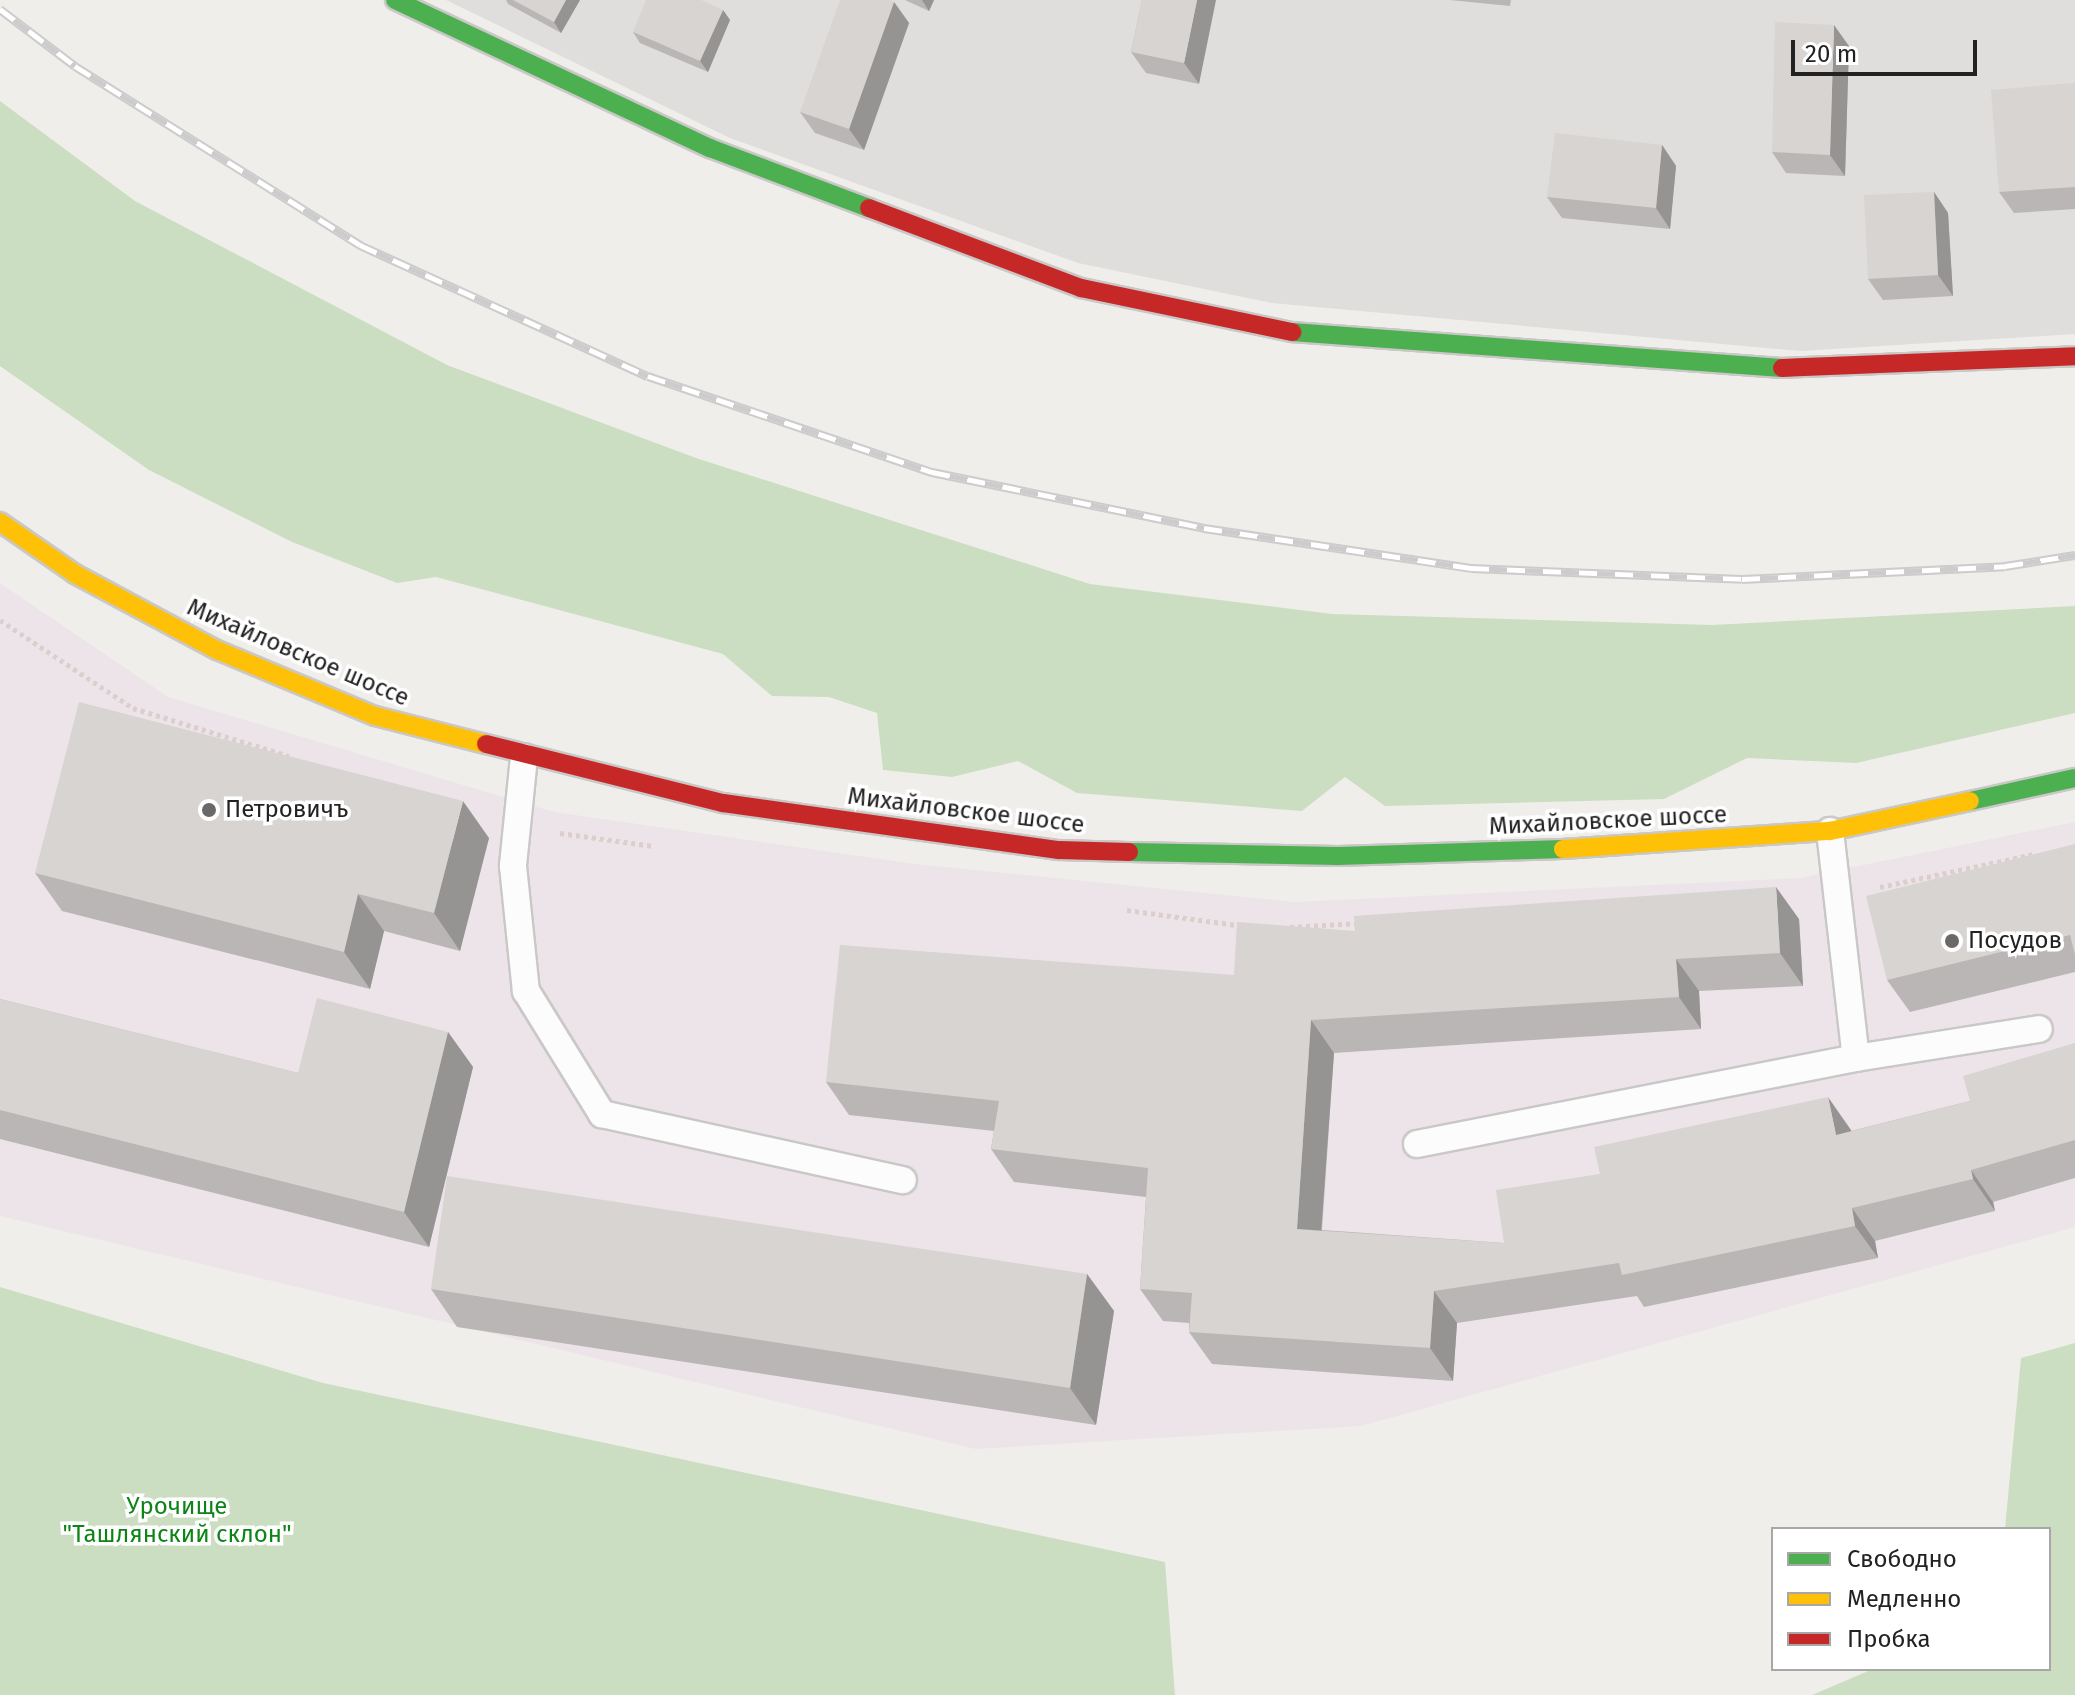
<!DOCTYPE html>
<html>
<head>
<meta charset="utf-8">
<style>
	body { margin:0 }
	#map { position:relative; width:2075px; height:1695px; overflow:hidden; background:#f0eeeb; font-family:"Fira Sans",sans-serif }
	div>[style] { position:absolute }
	.residential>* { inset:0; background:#dfdedc }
	.industrial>* { inset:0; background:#ede4e9 }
	.forest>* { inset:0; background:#cbdec1 }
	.path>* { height:5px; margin-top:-2.5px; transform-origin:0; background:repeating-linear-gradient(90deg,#dccecd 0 4px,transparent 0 8px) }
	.roads { filter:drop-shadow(2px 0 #c9c8c7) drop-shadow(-2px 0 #c9c8c7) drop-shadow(0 2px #c9c8c7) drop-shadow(0 -2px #c9c8c7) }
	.lane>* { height:26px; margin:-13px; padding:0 13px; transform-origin:13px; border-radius:13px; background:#fdfcfc }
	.fast>* { height:18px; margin:-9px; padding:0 9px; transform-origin:9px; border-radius:9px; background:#4caf50 }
	.slow>* { height:18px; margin:-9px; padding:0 9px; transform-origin:9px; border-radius:9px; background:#ffc107 }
	.jam>* { height:18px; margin:-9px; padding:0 9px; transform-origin:9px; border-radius:9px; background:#c62828 }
	.rail>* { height:9px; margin-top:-4.5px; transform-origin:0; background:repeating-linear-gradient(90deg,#fff 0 18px,#ccc 0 36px); box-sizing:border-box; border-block:2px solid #ccc }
	.wall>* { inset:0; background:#b9b6b5 }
	.shaded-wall>* { inset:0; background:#969493 }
	.building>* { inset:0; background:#d7d4d2 }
	.dots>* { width:22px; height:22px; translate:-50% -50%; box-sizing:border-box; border:4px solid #fff; border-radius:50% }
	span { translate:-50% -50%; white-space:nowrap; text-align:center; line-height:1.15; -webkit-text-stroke:7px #fff; paint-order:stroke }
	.street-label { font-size:24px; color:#222 }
	.poi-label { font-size:24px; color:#222 }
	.left { translate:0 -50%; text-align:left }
	.park-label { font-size:24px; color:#0c8416 }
	.legend { position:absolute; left:1771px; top:1527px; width:280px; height:144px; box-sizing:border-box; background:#fff; border:2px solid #a7a7a7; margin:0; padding:10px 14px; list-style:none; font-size:24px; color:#222 }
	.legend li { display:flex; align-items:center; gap:16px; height:40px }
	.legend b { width:40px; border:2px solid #a7a7a7 }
	.scale { position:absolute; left:1791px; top:40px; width:186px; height:36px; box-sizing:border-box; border:4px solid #222; border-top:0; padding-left:10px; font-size:24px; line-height:28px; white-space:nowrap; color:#222; -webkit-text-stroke:6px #fff; paint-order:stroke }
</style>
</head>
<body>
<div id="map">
	<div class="residential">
		<i style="clip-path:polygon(446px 0,2075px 0,2075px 334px,1800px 351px,1272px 303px,1078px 263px,730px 138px)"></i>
	</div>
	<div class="industrial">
		<i style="clip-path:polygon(0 583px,168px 697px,554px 812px,915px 864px,1295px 902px,1800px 878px,2075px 822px,2075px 1227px,1361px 1426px,976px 1449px,0 1216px)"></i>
	</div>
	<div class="forest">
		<i style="clip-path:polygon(0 101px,135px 201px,447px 365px,696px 458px,1090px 584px,1332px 614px,1712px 625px,2075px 606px,2075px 713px,1856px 763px,1747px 758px,1664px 799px,1385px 806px,1345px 777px,1302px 811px,1077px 793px,1018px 761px,952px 777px,883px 770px,877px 713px,829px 697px,772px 696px,723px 654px,436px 577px,397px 583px,292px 542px,149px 470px,0 366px)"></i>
		<i style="clip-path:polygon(0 1287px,323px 1383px,1165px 1562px,1175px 1695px,0 1695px)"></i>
		<i style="clip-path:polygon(2075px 1343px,2075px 1695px,1812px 1695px,1873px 1669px,2049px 1669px,2049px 1529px,2005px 1529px,2021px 1358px)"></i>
	</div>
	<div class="path">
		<i style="left:0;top:620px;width:159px;rotate:33.5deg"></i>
		<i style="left:133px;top:708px;width:163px;rotate:17.1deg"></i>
		<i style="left:560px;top:833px;width:94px;rotate:8deg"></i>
		<i style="left:1880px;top:887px;width:157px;rotate:-12.1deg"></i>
		<i style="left:1127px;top:910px;width:118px;rotate:7.8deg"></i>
		<i style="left:1290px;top:927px;width:70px;rotate:-3.3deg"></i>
	</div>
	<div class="roads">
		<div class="lane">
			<i style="left:524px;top:757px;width:110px;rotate:95.8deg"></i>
			<i style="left:513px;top:866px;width:126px;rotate:84.1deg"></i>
			<i style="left:526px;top:991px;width:145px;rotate:58.3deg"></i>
			<i style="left:602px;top:1114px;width:308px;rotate:12.4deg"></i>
			<i style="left:1830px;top:831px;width:228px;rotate:83.5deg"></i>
			<i style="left:1856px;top:1058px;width:185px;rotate:-9deg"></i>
			<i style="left:1417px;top:1144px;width:447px;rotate:-11.1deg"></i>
		</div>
		<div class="fast">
			<i style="left:395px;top:0;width:348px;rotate:25.2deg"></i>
			<i style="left:710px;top:148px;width:170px;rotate:20.7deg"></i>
			<i style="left:1292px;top:332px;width:491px;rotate:4.2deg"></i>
			<i style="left:1970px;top:801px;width:107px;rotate:-12.4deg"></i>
			<i style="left:1129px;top:852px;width:209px;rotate:1.1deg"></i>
			<i style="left:1338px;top:856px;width:225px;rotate:-1.8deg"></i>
		</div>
		<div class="slow">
			<i style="left:0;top:522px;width:91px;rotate:34.7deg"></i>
			<i style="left:75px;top:574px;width:161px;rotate:28.2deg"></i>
			<i style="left:217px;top:650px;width:171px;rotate:22.7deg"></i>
			<i style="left:375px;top:716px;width:114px;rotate:14.2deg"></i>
			<i style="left:1563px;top:849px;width:268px;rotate:-3.9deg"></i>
			<i style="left:1830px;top:831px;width:143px;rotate:-12.1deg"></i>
		</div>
		<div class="jam">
			<i style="left:869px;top:208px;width:227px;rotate:20.7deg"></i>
			<i style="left:1081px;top:288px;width:216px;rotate:11.8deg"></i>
			<i style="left:1782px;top:368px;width:293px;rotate:-2.3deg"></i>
			<i style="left:486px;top:744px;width:244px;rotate:14deg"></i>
			<i style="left:723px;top:803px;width:339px;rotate:8deg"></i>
			<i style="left:1059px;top:850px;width:70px;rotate:1.6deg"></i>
		</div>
	</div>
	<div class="rail">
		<i style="left:0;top:9px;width:94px;rotate:37.2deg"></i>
		<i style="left:75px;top:66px;width:337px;rotate:32.1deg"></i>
		<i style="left:360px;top:245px;width:316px;rotate:24.5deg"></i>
		<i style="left:648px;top:376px;width:300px;rotate:18.7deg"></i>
		<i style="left:932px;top:472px;width:278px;rotate:11.6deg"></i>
		<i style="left:1204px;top:528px;width:270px;rotate:8.5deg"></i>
		<i style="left:1471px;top:568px;width:271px;rotate:2.3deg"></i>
		<i style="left:1742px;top:579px;width:263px;rotate:-2.8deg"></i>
		<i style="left:2005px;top:566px;width:71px;rotate:-8.9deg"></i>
	</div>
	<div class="wall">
		<i style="clip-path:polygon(506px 0,580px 0,561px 33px,508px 4px)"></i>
		<i style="clip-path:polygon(905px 0,934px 0,929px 11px)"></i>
		<i style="clip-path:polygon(1142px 0,1199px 84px,1146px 73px,1131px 52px)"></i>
		<i style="clip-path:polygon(1450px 0,1511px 0,1510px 6px)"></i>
		<i style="clip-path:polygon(894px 2px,909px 23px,864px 150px,815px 133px,800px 112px)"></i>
		<i style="clip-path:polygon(723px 10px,730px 20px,708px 72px,640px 43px,633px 32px)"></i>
		<i style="clip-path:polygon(1849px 46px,1845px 176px,1786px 173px,1772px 152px)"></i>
		<i style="clip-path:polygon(2075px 83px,2075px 209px,2014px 213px,1999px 192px)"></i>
		<i style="clip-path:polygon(1662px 145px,1676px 166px,1670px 229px,1562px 218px,1547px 197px)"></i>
		<i style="clip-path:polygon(1934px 192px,1948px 213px,1953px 296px,1883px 300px,1868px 279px)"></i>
		<i style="clip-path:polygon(489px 838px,460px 951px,384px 931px,370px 989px,62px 911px,35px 873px)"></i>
		<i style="clip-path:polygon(2075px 844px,2075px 972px,1910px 1012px,1887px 980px)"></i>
		<i style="clip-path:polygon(1799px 919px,1803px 986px,1699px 991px,1701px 1029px,1334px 1053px,1322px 1230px,1504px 1243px,1600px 1174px,1851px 1130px,1851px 1131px,1970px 1101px,2075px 1043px,2075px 1178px,1993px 1202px,1995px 1211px,1875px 1241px,1878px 1258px,1644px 1307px,1637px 1296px,1457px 1323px,1453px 1381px,1212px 1364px,1189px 1332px,1189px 1323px,1163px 1321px,1140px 1289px,1146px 1197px,1014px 1182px,991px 1149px,994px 1131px,849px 1115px,826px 1082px,1234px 975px,1355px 931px)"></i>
		<i style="clip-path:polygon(0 999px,298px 1073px,448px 1032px,473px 1067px,429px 1247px,0 1139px)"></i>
		<i style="clip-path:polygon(1087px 1274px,1114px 1311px,1096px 1425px,457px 1327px,431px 1289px)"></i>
	</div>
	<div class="shaded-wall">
		<i style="clip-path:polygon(566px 0,580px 0,561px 33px,554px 22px)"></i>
		<i style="clip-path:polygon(922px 0,934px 0,929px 11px)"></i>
		<i style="clip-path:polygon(1197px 0,1216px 0,1199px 84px,1184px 63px)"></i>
		<i style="clip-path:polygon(894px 2px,909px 23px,864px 150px,849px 129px)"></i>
		<i style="clip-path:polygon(723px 10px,730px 20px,708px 72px,700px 61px)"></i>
		<i style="clip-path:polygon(1834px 25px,1849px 46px,1845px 176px,1830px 155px)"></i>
		<i style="clip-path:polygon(1662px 145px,1676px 166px,1670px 229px,1656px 208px)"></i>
		<i style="clip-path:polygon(1934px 192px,1948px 213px,1953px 296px,1938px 275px)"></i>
		<i style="clip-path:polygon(463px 801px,489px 838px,460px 951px,434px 913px)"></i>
		<i style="clip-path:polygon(1776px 887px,1799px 919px,1803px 986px,1780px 953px)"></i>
		<i style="clip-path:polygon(358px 894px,384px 931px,370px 989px,344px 952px)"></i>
		<i style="clip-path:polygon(1676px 959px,1699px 991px,1701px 1029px,1679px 997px)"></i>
		<i style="clip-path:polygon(1311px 1020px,1334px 1053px,1319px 1261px,1297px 1229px)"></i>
		<i style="clip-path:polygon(448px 1032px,473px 1067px,429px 1247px,404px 1212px)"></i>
		<i style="clip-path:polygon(1828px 1097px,1851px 1130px,1859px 1167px,1836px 1135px)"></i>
		<i style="clip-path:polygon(1971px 1170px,1993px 1202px,1995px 1211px,1973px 1179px)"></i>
		<i style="clip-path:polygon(1852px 1208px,1875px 1241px,1878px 1258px,1855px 1226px)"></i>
		<i style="clip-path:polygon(1087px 1274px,1114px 1311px,1096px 1425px,1070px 1388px)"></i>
		<i style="clip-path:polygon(1434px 1291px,1457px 1323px,1453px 1381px,1430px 1348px)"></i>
	</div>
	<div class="building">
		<i style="clip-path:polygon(513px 0,566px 0,554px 22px)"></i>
		<i style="clip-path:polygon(646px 0,701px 0,723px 10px,700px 61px,633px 32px)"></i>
		<i style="clip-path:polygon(840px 0,888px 0,894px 2px,849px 129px,800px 112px)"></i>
		<i style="clip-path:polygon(1142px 0,1197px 0,1184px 63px,1131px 52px)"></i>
		<i style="clip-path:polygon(1775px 22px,1834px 25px,1830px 155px,1772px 152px)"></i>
		<i style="clip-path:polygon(2075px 83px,2075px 187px,1999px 192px,1991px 90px)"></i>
		<i style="clip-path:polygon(1555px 133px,1662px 145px,1656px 208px,1547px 197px)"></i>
		<i style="clip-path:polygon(1934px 192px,1938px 275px,1868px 279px,1864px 195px)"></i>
		<i style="clip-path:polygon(79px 702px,463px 801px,434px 913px,358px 894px,344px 952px,35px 873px)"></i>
		<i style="clip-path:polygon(2075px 844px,2075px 955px,2070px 935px,1887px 980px,1866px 896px)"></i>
		<i style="clip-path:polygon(1776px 887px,1780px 953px,1676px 959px,1679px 997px,1311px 1020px,1297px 1229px,1504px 1243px,1496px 1190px,1600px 1174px,1594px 1147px,1828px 1097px,1836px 1135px,1970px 1101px,1963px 1076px,2075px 1043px,2075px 1140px,1971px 1170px,1973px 1179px,1852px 1208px,1855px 1226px,1622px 1275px,1619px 1263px,1434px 1291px,1430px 1348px,1189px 1332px,1192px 1293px,1140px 1289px,1148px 1168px,991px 1149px,999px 1101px,826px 1082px,840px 945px,1234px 975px,1237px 922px,1355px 931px,1354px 916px)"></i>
		<i style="clip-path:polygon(317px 998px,448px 1032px,404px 1212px,0 1110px,0 999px,298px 1073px)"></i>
		<i style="clip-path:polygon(447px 1176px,1087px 1274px,1070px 1388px,431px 1289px)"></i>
	</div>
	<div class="dots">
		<i style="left:209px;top:810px;background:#6a6968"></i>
		<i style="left:1952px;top:941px;background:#6a6968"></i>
	</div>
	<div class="street-label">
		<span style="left:298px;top:653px;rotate:23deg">Михайловское шоссе</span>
		<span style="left:966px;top:811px;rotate:7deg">Михайловское шоссе</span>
		<span style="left:1608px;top:821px;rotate:-3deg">Михайловское шоссе</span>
	</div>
	<div class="poi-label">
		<span class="left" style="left:225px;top:810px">Петровичъ</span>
		<span class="left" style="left:1968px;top:941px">Посудов</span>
	</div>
	<div class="park-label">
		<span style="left:177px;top:1521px">Урочище<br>"Ташлянский склон"</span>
	</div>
	<ul class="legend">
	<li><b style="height:10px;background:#4caf50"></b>Свободно</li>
	<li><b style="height:10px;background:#ffc107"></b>Медленно</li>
	<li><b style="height:10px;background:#c62828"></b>Пробка</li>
	</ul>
	<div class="scale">20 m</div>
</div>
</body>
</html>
